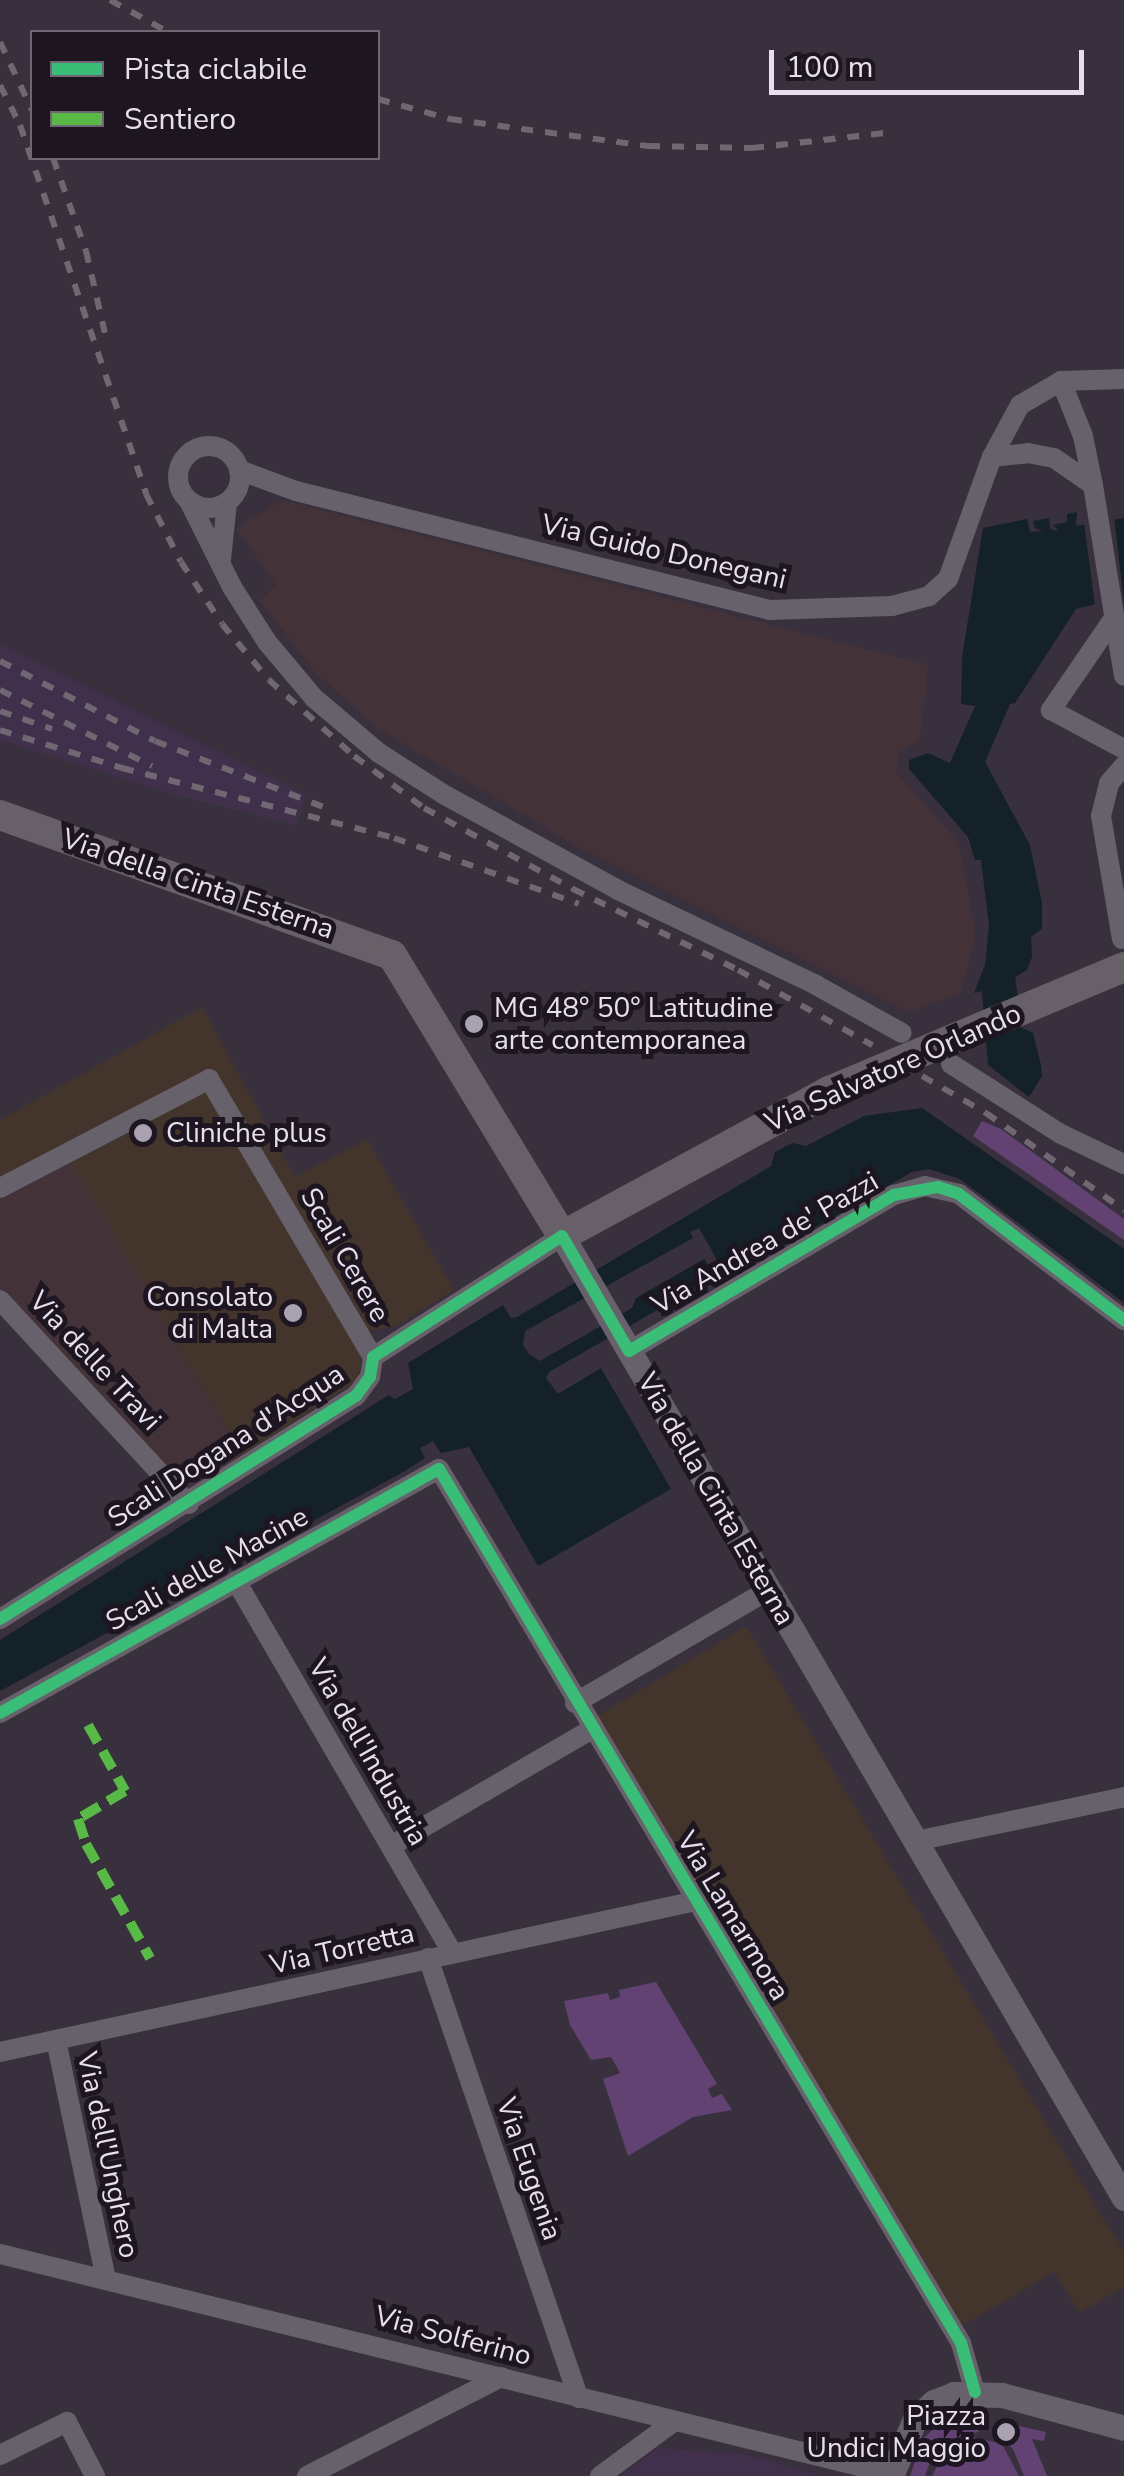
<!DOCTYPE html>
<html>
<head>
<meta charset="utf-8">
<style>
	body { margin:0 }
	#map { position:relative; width:1124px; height:2476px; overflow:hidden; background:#38303c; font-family:"Nunito Sans",sans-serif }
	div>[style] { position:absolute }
	.commercial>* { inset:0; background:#43342c }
	.industrial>* { inset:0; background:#443239 }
	.built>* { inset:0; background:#41304b }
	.green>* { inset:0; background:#614273 }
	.water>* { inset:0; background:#142128 }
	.pier>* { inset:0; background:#38303c }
	.minor>* { height:20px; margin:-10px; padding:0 10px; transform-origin:10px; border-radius:10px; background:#67616b }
	.minor>.ring { margin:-10px; padding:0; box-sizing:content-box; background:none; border:20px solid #67616b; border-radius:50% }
	.tertiary>* { height:25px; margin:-12.5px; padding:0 12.5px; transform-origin:12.5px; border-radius:12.5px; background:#67616b }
	.secondary>* { height:30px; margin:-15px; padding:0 15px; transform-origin:15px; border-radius:15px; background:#686068 }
	.rail>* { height:6px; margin-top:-3px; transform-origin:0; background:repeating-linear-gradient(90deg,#6f6872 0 12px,transparent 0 24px) }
	.quiet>* { height:10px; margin-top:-5px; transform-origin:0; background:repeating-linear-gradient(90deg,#58b947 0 20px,transparent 0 30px) }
	.cycleway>* { height:12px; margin:-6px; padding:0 6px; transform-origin:6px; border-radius:6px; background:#3abd76 }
	.dots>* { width:28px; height:28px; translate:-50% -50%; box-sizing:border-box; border:5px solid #1d1621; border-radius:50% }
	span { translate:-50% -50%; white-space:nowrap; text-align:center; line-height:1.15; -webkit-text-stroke:10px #1d1621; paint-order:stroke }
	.street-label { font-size:28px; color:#e8dfee }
	.poi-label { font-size:28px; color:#e8dfee }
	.left { translate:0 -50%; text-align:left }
	.right { translate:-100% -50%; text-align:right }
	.legend { position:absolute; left:30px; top:30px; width:350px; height:130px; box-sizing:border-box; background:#1d1621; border:2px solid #6e6673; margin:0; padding:12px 18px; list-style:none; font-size:30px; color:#e8dfee }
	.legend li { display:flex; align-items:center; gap:20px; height:50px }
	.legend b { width:50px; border:2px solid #6e6673 }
	.scale { position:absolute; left:769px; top:50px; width:315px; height:45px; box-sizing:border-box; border:5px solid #e8dfee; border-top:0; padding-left:12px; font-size:30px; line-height:35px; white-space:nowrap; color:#e8dfee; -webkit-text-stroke:8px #1d1621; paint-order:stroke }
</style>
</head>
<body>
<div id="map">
	<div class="commercial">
		<i style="clip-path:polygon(202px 1007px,295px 1177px,367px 1139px,454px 1290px,396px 1326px,367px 1331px,358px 1380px,242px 1455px,61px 1146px,0 1179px,0 1120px)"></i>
		<i style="clip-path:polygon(746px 1626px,1124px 2252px,1124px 2287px,1080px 2312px,1054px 2272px,962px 2326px,591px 1720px)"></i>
	</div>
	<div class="industrial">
		<i style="clip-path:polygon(282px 500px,928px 665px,920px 740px,899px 752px,896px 772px,959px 843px,976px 936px,960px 994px,909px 1012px,580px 848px,377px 728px,316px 673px,259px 600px,277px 586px,236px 528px)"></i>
		<i style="clip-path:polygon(70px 1160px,242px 1455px,179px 1495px,0 1296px,0 1196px)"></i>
	</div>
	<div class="built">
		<i style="clip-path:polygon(0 644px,306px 795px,296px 825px,179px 796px,0 740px)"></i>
		<i style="clip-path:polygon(658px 2448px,743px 2454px,823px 2476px,621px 2476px)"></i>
	</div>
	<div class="green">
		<i style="clip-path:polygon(982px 1121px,1001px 1129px,1124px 1219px,1124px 1240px,973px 1136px)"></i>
		<i style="clip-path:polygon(656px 1982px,717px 2084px,708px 2089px,712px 2098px,722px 2094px,732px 2110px,693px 2117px,628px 2156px,603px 2079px,620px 2073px,611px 2057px,591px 2060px,570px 2025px,564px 2001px,608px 1993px,610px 2000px,620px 1997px,619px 1990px)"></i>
		<i style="clip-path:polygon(966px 2415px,982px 2416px,978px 2432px,945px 2441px,935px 2448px,925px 2476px,910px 2476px,923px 2439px,936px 2426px)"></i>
		<i style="clip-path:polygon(1001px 2422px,1046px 2432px,1044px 2441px,1032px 2439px,1047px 2476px,1024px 2476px,1013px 2449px,998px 2435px)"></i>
		<i style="clip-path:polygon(969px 2436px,1002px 2444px,1019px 2476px,932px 2476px,947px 2446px)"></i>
	</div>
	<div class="water">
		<i style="clip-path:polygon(1077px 512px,1076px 526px,1124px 518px,1124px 597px,1076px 609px,1015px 703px,1010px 704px,985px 762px,1030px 845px,1042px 903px,1042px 929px,1031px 937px,1032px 957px,1027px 970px,1015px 977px,1022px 1028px,1033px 1033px,1041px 1065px,1042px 1076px,1029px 1097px,988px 1065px,982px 991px,974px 993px,985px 965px,989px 926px,981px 860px,975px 860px,968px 837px,909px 769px,909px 760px,928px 753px,950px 763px,975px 706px,961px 704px,962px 657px,983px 528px,1027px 519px,1030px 532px,1043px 531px,1035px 528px,1033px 521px,1049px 518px,1050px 529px,1059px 531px,1053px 525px,1067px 522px,1067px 514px)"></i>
		<i style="clip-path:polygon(evenodd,922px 1108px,1124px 1249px,1124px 1303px,960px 1179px,929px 1169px,912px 1172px,726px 1279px,722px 1273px,549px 1372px,546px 1378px,558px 1394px,601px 1368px,671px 1489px,538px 1566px,469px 1447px,441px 1453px,433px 1441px,420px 1448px,425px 1458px,405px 1471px,0 1691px,0 1640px,389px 1395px,395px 1399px,413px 1389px,408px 1363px,503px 1305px,511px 1318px,517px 1317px,771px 1166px,775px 1152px,792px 1143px,806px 1146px,864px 1116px,922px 1108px,699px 1228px,717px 1260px,708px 1265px,704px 1259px,636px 1298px,632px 1308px,540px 1361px,529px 1354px,523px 1345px,525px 1331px,693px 1238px,690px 1232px,699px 1228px)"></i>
	</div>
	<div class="pier">
		<i style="clip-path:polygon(1083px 514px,1084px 520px,1114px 516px,1124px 602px,1095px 607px)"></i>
	</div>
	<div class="minor">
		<i style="left:1061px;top:381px;width:59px;rotate:68.2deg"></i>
		<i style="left:1083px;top:436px;width:50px;rotate:78.5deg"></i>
		<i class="ring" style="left:178px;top:446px;width:42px;height:42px"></i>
		<i style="left:992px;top:457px;width:36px;rotate:-6deg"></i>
		<i style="left:1028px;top:453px;width:26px;rotate:11deg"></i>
		<i style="left:1054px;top:458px;width:47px;rotate:34.7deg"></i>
		<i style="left:1093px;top:485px;width:193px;rotate:80.8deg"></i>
		<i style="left:239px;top:470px;width:61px;rotate:20.2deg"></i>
		<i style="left:296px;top:491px;width:489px;rotate:14.1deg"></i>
		<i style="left:770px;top:610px;width:122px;rotate:-1.9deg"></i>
		<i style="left:892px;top:606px;width:38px;rotate:-15deg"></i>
		<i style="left:929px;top:596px;width:25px;rotate:-42deg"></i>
		<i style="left:948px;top:579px;width:130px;rotate:-70.2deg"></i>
		<i style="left:992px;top:457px;width:59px;rotate:-61.7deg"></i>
		<i style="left:1020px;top:405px;width:48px;rotate:-30.3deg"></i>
		<i style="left:1061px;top:381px;width:63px;rotate:-1.8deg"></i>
		<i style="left:189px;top:501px;width:96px;rotate:63.4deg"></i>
		<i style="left:232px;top:587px;width:65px;rotate:57.5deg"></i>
		<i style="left:267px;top:642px;width:73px;rotate:50deg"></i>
		<i style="left:314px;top:698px;width:85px;rotate:40.2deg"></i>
		<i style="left:379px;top:753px;width:76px;rotate:32.6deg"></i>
		<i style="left:443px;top:794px;width:200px;rotate:28.7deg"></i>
		<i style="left:618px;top:890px;width:220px;rotate:25.6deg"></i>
		<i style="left:816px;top:985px;width:98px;rotate:29.2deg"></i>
		<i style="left:221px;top:559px;width:56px;rotate:-83.9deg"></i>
		<i style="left:1114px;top:618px;width:112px;rotate:124.4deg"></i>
		<i style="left:1051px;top:710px;width:83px;rotate:28.1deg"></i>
		<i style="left:1122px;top:939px;width:125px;rotate:-99.7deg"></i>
		<i style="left:1101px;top:816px;width:34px;rotate:-76deg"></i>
		<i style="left:1109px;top:783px;width:23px;rotate:-49deg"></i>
		<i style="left:951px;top:1064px;width:130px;rotate:32.5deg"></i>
		<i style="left:1061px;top:1134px;width:70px;rotate:25.5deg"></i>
		<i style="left:0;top:1188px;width:236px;rotate:-27.5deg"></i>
		<i style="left:209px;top:1079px;width:323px;rotate:59.5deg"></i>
		<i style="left:0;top:1300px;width:278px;rotate:47.2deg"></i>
		<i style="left:629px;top:1351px;width:308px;rotate:-30.5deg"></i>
		<i style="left:894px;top:1195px;width:32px;rotate:-16deg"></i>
		<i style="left:925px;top:1186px;width:35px;rotate:13deg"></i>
		<i style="left:959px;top:1194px;width:208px;rotate:37.4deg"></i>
		<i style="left:373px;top:1357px;width:224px;rotate:-32.6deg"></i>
		<i style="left:236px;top:1581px;width:429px;rotate:59.8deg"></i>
		<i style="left:0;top:1619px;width:420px;rotate:-32.1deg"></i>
		<i style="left:356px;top:1396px;width:24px;rotate:-54deg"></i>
		<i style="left:370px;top:1377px;width:20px;rotate:-81deg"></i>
		<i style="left:575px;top:1703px;width:224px;rotate:-30.3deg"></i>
		<i style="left:0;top:1713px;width:502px;rotate:-29.07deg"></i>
		<i style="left:439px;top:1469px;width:1018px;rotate:59.15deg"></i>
		<i style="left:961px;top:2343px;width:51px;rotate:74.1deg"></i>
		<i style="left:916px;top:1841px;width:213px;rotate:-11.9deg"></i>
		<i style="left:391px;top:1846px;width:233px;rotate:-30.2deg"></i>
		<i style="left:428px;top:1958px;width:465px;rotate:71.1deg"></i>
		<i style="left:56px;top:2040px;width:245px;rotate:78.2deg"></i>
		<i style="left:0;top:2052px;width:712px;rotate:-12.24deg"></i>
		<i style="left:0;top:2254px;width:918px;rotate:13.87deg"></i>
		<i style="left:0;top:2455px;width:75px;rotate:-26.2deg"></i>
		<i style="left:67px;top:2422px;width:61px;rotate:62.6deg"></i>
		<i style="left:307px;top:2476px;width:218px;rotate:-27deg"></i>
		<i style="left:600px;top:2476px;width:89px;rotate:-36.4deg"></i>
	</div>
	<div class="tertiary">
		<i style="left:562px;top:1236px;width:1114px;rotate:59.71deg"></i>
		<i style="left:891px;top:2476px;width:60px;rotate:-67.3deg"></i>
		<i style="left:914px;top:2421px;width:28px;rotate:-44deg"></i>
		<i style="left:934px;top:2402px;width:22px;rotate:-22deg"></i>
		<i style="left:954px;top:2394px;width:48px;rotate:1.2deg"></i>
		<i style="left:1002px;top:2395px;width:126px;rotate:15.1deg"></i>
	</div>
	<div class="secondary">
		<i style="left:0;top:815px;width:416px;rotate:19.7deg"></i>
		<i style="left:392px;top:955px;width:328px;rotate:58.8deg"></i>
		<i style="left:562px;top:1236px;width:304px;rotate:-28.5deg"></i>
		<i style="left:829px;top:1091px;width:320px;rotate:-22.8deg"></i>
	</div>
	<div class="rail">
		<i style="left:110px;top:0;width:66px;rotate:28.9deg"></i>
		<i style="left:0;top:42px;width:75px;rotate:64.8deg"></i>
		<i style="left:0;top:85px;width:45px;rotate:63.4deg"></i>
		<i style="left:20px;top:125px;width:390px;rotate:71.1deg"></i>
		<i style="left:146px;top:494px;width:76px;rotate:62.8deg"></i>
		<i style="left:181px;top:562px;width:74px;rotate:56.5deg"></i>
		<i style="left:222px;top:624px;width:73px;rotate:50deg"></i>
		<i style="left:269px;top:680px;width:114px;rotate:41.8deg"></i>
		<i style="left:354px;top:756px;width:87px;rotate:36.6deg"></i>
		<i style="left:424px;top:808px;width:170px;rotate:28.5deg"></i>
		<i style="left:573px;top:889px;width:184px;rotate:26.1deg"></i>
		<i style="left:738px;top:970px;width:154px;rotate:29.2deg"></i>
		<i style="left:378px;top:99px;width:75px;rotate:15.5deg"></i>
		<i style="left:450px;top:119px;width:200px;rotate:7.8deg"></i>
		<i style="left:648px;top:146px;width:104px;rotate:1.1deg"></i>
		<i style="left:752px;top:148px;width:143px;rotate:-6.4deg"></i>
		<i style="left:53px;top:158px;width:99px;rotate:70.5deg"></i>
		<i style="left:86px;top:251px;width:93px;rotate:77deg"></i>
		<i style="left:0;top:661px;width:174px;rotate:27.3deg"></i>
		<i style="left:155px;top:741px;width:184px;rotate:21.4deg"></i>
		<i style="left:0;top:690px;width:170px;rotate:26.6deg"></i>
		<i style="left:0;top:711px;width:55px;rotate:19.1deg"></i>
		<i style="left:0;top:730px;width:128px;rotate:17.3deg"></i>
		<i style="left:122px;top:768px;width:281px;rotate:14.4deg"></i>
		<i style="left:394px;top:838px;width:196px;rotate:19.6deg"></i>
		<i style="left:922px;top:1076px;width:74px;rotate:30deg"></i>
		<i style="left:986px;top:1113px;width:169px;rotate:35.1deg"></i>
	</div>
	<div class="quiet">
		<i style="left:88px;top:1725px;width:76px;rotate:60.7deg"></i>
		<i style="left:125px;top:1791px;width:55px;rotate:149.2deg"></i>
		<i style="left:78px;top:1819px;width:26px;rotate:72deg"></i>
		<i style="left:86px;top:1844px;width:131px;rotate:60.7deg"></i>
	</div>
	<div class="cycleway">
		<i style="left:0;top:1619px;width:420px;rotate:-32.1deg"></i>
		<i style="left:356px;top:1396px;width:24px;rotate:-54deg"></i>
		<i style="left:370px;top:1377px;width:20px;rotate:-81deg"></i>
		<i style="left:373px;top:1357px;width:224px;rotate:-32.6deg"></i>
		<i style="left:562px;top:1236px;width:133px;rotate:59.8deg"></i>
		<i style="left:629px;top:1351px;width:308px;rotate:-30.5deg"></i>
		<i style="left:894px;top:1195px;width:45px;rotate:-10.3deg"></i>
		<i style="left:938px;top:1187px;width:22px;rotate:18deg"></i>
		<i style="left:959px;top:1194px;width:208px;rotate:37.4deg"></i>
		<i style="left:0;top:1713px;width:502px;rotate:-29.07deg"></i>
		<i style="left:439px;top:1469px;width:1018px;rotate:59.15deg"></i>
		<i style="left:961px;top:2343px;width:51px;rotate:74.1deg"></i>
	</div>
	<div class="dots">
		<i style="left:474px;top:1024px;background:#aaa2b0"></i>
		<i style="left:143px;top:1133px;background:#aaa2b0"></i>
		<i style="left:293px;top:1313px;background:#aaa2b0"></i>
		<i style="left:1006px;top:2432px;background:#aaa2b0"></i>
	</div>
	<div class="street-label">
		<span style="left:664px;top:552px;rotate:13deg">Via Guido Donegani</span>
		<span style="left:198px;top:884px;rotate:19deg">Via della Cinta Esterna</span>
		<span style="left:893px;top:1068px;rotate:-24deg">Via Salvatore Orlando</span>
		<span style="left:765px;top:1243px;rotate:-30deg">Via Andrea de' Pazzi</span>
		<span style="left:345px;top:1255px;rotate:60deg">Scali Cerere</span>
		<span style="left:95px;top:1361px;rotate:47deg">Via delle Travi</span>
		<span style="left:226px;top:1446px;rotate:-33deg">Scali Dogana d'Acqua</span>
		<span style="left:716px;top:1499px;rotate:60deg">Via della Cinta Esterna</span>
		<span style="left:207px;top:1569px;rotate:-29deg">Scali delle Macine</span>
		<span style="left:368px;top:1752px;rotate:60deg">Via dell'Industria</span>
		<span style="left:733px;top:1916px;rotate:59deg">Via Lamarmora</span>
		<span style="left:342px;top:1949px;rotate:-13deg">Via Torretta</span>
		<span style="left:108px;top:2155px;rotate:78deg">Via dell'Unghero</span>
		<span style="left:529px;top:2169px;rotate:71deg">Via Eugenia</span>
		<span style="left:453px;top:2336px;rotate:15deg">Via Solferino</span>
	</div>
	<div class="poi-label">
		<span class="left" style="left:494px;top:1024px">MG 48° 50° Latitudine<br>arte contemporanea</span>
		<span class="left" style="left:166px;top:1133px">Cliniche plus</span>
		<span class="right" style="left:273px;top:1313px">Consolato<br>di Malta</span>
		<span class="right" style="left:986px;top:2432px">Piazza<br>Undici Maggio</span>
	</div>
	<ul class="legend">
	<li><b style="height:12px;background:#3abd76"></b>Pista ciclabile</li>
	<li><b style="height:12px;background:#58b947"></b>Sentiero</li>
	</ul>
	<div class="scale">100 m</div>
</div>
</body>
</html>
